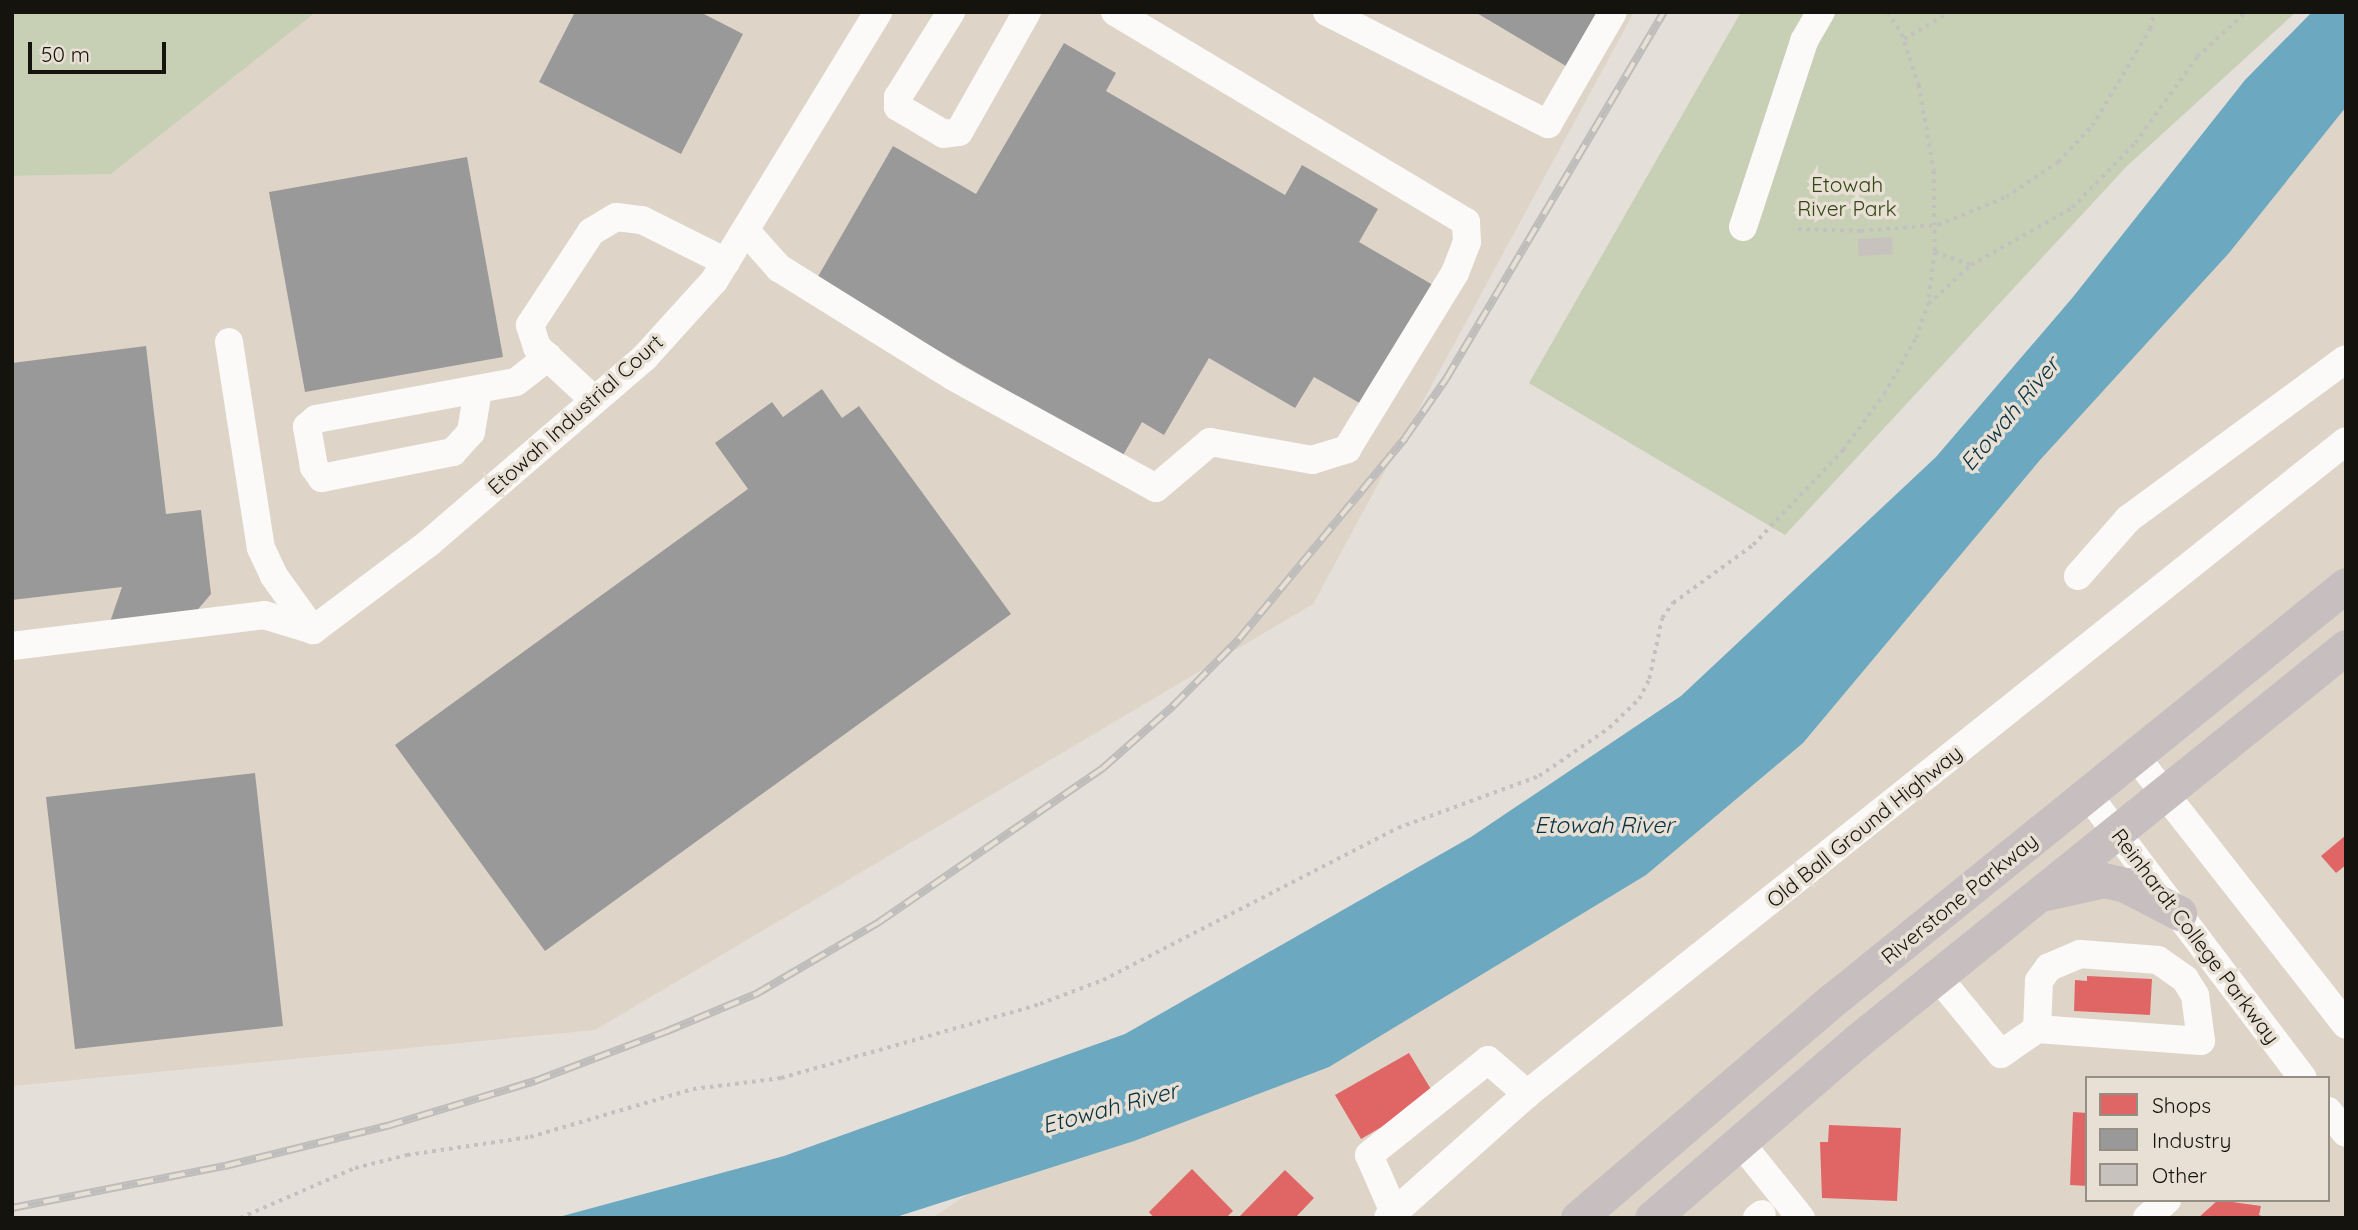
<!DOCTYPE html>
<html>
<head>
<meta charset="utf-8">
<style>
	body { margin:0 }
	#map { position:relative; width:2358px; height:1230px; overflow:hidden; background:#e4dfd9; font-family:Quicksand,sans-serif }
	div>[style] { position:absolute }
	.built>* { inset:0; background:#ded5c8 }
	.green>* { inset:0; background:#c7cfb5 }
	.water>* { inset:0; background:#6ca8c0 }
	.shops>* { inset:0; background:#e06666 }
	.industry>* { inset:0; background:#999 }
	.building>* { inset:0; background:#c7c2be }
	.path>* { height:3.5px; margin-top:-1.75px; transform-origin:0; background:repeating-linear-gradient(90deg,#c2c1bf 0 3.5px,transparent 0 8.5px) }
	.minor>* { height:28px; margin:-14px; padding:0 14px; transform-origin:14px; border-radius:14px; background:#fbfaf9 }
	.major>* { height:35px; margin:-17.5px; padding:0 17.5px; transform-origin:17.5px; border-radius:17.5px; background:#c7bebf }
	.rail>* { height:8px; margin-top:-4px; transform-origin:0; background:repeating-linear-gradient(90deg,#e8e0d4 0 16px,#bebdbb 0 32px); box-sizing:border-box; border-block:2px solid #bebdbb }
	span { translate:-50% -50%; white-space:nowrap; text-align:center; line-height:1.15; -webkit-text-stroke:7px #e8e0d4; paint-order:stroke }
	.park-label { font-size:21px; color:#334614 }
	.street-label { font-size:21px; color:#15130e }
	.water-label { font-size:23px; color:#073040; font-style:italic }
	.frame { position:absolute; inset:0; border:14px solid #15130e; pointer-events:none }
	.legend { position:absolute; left:2085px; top:1076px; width:245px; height:126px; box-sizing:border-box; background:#e8e0d4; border:2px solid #948e85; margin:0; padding:9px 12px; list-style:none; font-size:21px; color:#15130e }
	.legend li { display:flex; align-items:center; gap:14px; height:35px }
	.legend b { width:35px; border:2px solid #948e85 }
	.scale { position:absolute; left:28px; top:42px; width:138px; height:32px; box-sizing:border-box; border:4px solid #15130e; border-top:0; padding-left:9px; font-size:21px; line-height:24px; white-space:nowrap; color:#15130e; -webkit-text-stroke:5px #e8e0d4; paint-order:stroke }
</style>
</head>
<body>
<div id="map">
	<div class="built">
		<i style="clip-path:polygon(316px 12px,1634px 12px,1313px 604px,595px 1030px,12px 1086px,12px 176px,111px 174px)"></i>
		<i style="clip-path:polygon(evenodd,2346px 62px,2346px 1218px,932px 1218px,1184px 1052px,1974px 506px,2346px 62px,2087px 1078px,2328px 1078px,2328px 1200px,2087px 1200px,2087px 1078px)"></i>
	</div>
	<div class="green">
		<i style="clip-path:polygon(12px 12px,316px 12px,111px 174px,12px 176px)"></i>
		<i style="clip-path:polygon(1741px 12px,2296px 12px,2127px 166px,1785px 535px,1529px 383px)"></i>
	</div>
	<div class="water">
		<i style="clip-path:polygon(2312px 12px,2346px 12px,2346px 107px,2229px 253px,2040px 460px,1803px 743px,1646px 875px,1329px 1067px,1134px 1141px,893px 1218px,555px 1218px,784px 1156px,1125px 1034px,1471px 837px,1681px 696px,1936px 457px,2073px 297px,2245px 80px)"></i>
	</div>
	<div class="shops">
		<i style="clip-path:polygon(2346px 835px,2346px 865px,2336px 873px,2321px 856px)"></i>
		<i style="clip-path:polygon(2087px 976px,2152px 979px,2150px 1015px,2074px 1011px,2075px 980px,2087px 981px)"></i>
		<i style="clip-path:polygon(1409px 1053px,1435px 1096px,1361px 1139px,1335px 1095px)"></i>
		<i style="clip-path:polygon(2073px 1112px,2087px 1113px,2087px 1186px,2070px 1185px)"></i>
		<i style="clip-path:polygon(1829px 1125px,1901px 1128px,1897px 1201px,1822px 1198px,1820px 1142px,1828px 1142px)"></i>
		<i style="clip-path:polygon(1192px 1169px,1233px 1211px,1226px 1218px,1154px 1218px,1149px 1212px)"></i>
		<i style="clip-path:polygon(1285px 1170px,1314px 1198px,1295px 1218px,1238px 1218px)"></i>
		<i style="clip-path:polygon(2218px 1200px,2261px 1206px,2259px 1215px,2267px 1218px,2198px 1218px)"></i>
	</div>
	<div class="industry">
		<i style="clip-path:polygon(575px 12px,700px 12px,743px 34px,681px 154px,539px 82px)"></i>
		<i style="clip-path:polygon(1475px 12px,1598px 12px,1566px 66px)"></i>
		<i style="clip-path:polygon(1064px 43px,1116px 73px,1106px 91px,1285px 195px,1302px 165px,1378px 209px,1359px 242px,1433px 285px,1363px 405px,1314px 377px,1295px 408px,1209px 358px,1164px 435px,1142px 422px,1122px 457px,816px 280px,893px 146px,976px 194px)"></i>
		<i style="clip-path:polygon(467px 157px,503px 357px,305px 392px,269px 192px)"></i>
		<i style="clip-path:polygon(146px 346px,166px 514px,201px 510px,211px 594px,194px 614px,110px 622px,122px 587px,12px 600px,12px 363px)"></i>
		<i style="clip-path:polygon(822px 389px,842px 418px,859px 406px,1011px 614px,545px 951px,395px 745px,748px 489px,715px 443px,772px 402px,783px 417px)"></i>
		<i style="clip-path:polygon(255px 773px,283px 1026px,75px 1049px,46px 797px)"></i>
	</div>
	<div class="building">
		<i style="clip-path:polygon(1892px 237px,1893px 254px,1859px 256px,1858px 239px)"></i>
	</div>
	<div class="path">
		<i style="left:1888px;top:12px;width:26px;rotate:58deg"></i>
		<i style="left:1902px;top:34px;width:54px;rotate:71.6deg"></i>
		<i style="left:1919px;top:85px;width:87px;rotate:80.1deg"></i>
		<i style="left:1934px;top:171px;width:81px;rotate:89.3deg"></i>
		<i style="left:1935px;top:252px;width:38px;rotate:20deg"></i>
		<i style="left:1971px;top:265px;width:116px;rotate:-29.4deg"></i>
		<i style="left:2072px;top:208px;width:91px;rotate:-45.9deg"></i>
		<i style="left:2135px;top:143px;width:106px;rotate:-54.2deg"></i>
		<i style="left:2197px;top:57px;width:67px;rotate:-42.6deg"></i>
		<i style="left:1904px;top:39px;width:53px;rotate:-30.4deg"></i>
		<i style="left:1798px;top:229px;width:63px;rotate:1.8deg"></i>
		<i style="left:1861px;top:231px;width:77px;rotate:-4.5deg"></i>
		<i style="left:1938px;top:225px;width:74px;rotate:-22.4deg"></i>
		<i style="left:2006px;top:197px;width:63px;rotate:-33.9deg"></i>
		<i style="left:2058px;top:162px;width:50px;rotate:-46.6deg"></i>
		<i style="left:2092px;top:126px;width:113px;rotate:-59.1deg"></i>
		<i style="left:2150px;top:29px;width:17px;rotate:-77deg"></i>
		<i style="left:1935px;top:252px;width:52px;rotate:97.7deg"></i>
		<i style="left:1928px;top:304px;width:58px;rotate:-42.2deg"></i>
		<i style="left:240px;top:1218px;width:125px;rotate:-23.5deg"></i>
		<i style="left:355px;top:1168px;width:54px;rotate:-14deg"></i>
		<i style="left:407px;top:1155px;width:124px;rotate:-8.3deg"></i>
		<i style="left:530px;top:1137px;width:170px;rotate:-16.4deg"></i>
		<i style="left:693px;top:1089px;width:89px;rotate:-7.1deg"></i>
		<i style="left:781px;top:1078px;width:269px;rotate:-15.9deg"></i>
		<i style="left:1040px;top:1004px;width:67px;rotate:-20.9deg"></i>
		<i style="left:1103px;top:980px;width:332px;rotate:-27.3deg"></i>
		<i style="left:1398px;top:828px;width:150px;rotate:-20.2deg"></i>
		<i style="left:1539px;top:776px;width:85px;rotate:-34.4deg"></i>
		<i style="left:1609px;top:728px;width:42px;rotate:-44deg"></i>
		<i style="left:1639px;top:699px;width:22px;rotate:-63deg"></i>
		<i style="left:1649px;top:679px;width:62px;rotate:-78deg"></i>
		<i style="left:1662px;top:618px;width:19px;rotate:-54deg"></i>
		<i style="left:1673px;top:603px;width:99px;rotate:-35.9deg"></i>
		<i style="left:1753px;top:545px;width:131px;rotate:-46.5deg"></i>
		<i style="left:1843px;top:450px;width:69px;rotate:-53.8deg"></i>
		<i style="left:1884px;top:394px;width:64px;rotate:-60.3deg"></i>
		<i style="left:1916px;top:338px;width:36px;rotate:-71deg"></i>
	</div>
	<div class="minor">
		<i style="left:951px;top:12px;width:100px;rotate:121.9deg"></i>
		<i style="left:898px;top:97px;width:10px;rotate:90deg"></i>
		<i style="left:898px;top:107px;width:53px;rotate:30.4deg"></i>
		<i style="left:944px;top:134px;width:15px;rotate:-8deg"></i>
		<i style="left:959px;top:132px;width:138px;rotate:-60.5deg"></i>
		<i style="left:1327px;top:12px;width:248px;rotate:26.9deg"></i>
		<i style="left:1548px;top:124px;width:129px;rotate:-59.9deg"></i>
		<i style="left:1743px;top:227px;width:196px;rotate:-71.8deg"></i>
		<i style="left:1804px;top:41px;width:34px;rotate:-60deg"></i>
		<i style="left:746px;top:231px;width:50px;rotate:48.3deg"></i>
		<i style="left:779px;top:268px;width:206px;rotate:31.9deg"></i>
		<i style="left:954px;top:377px;width:230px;rotate:28.8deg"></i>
		<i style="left:1156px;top:488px;width:71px;rotate:-40.4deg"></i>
		<i style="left:1210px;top:442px;width:104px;rotate:10deg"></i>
		<i style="left:1312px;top:460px;width:37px;rotate:-17deg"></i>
		<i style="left:1347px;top:449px;width:206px;rotate:-58.5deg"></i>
		<i style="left:1455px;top:273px;width:33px;rotate:-69deg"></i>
		<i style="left:1467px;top:242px;width:20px;rotate:-93deg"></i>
		<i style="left:1466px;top:222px;width:409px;rotate:-149.1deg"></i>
		<i style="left:229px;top:342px;width:208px;rotate:81.2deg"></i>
		<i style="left:261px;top:548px;width:31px;rotate:65deg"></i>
		<i style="left:274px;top:576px;width:67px;rotate:54.2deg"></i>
		<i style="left:478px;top:390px;width:43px;rotate:99.5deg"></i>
		<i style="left:471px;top:432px;width:27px;rotate:132deg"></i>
		<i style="left:453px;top:452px;width:134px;rotate:168.8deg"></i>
		<i style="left:322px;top:478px;width:14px;rotate:-126deg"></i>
		<i style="left:314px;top:467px;width:41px;rotate:-99.9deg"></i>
		<i style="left:307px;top:427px;width:12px;rotate:-42deg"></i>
		<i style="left:316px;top:419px;width:203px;rotate:-10.5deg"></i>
		<i style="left:516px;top:382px;width:41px;rotate:-38deg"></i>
		<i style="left:594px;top:400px;width:78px;rotate:-137.1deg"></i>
		<i style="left:537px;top:347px;width:23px;rotate:-108deg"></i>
		<i style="left:530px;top:325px;width:111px;rotate:-56.7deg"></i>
		<i style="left:591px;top:232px;width:29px;rotate:-31deg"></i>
		<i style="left:616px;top:217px;width:26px;rotate:7deg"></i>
		<i style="left:642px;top:220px;width:94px;rotate:26.6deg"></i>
		<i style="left:2078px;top:576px;width:76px;rotate:-48.7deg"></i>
		<i style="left:2128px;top:519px;width:270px;rotate:-36.3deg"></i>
		<i style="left:313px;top:630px;width:146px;rotate:-36.9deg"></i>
		<i style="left:430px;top:542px;width:284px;rotate:-40.7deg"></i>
		<i style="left:645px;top:357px;width:103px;rotate:-47.8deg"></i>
		<i style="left:714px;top:281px;width:315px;rotate:-58.6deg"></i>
		<i style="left:12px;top:646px;width:254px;rotate:-7deg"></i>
		<i style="left:264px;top:615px;width:51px;rotate:17deg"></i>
		<i style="left:2136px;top:757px;width:340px;rotate:51.9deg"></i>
		<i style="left:2088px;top:795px;width:355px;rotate:52.8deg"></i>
		<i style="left:1937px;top:976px;width:101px;rotate:50.6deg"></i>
		<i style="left:2001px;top:1054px;width:44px;rotate:-34.8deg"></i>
		<i style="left:2037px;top:1029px;width:164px;rotate:4.2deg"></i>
		<i style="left:2201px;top:1041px;width:46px;rotate:-97.4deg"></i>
		<i style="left:2195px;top:995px;width:19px;rotate:-122deg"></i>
		<i style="left:2185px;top:979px;width:33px;rotate:-145deg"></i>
		<i style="left:2158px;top:960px;width:78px;rotate:-175.6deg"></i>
		<i style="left:2080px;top:954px;width:34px;rotate:157deg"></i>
		<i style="left:2049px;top:967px;width:17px;rotate:126deg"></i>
		<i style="left:2039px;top:981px;width:48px;rotate:92.4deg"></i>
		<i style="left:2328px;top:1111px;width:28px;rotate:51deg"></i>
		<i style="left:1739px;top:1141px;width:99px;rotate:51.2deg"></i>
		<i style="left:1394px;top:1212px;width:62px;rotate:-113.7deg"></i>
		<i style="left:1369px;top:1155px;width:152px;rotate:-38.6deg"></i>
		<i style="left:1488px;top:1060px;width:52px;rotate:41.1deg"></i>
		<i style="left:1388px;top:1218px;width:186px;rotate:-41.7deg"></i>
		<i style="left:1527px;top:1094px;width:1047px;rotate:-38.57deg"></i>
		<i style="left:1757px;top:1218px;width:6px;rotate:-39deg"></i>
		<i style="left:2147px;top:1218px;width:27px;rotate:-42deg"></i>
	</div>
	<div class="major">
		<i style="left:2046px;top:893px;width:59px;rotate:-12.6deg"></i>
		<i style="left:2104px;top:880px;width:22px;rotate:13deg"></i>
		<i style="left:2125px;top:885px;width:61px;rotate:27.4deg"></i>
		<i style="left:1578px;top:1218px;width:338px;rotate:-40.6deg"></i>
		<i style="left:1835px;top:998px;width:657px;rotate:-38.95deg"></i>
		<i style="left:1652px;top:1218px;width:271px;rotate:-40.8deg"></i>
		<i style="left:1857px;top:1041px;width:628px;rotate:-38.86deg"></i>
	</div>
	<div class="rail">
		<i style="left:12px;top:1208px;width:217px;rotate:-11.2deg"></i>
		<i style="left:225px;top:1166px;width:167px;rotate:-13.9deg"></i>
		<i style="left:387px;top:1126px;width:155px;rotate:-16.9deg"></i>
		<i style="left:535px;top:1081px;width:139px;rotate:-20.7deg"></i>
		<i style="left:665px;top:1032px;width:99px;rotate:-22.7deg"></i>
		<i style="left:756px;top:994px;width:143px;rotate:-30.3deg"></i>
		<i style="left:879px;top:922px;width:272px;rotate:-34.5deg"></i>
		<i style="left:1103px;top:768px;width:94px;rotate:-41.5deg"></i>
		<i style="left:1173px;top:706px;width:94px;rotate:-45.4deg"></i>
		<i style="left:1239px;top:639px;width:261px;rotate:-50.4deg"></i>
		<i style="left:1405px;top:438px;width:72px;rotate:-55.2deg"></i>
		<i style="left:1446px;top:379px;width:427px;rotate:-59.3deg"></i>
	</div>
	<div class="park-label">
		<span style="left:1847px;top:196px">Etowah<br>River Park</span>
	</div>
	<div class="street-label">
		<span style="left:575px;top:414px;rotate:-42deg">Etowah Industrial Court</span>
		<span style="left:1864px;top:826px;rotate:-39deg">Old Ball Ground Highway</span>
		<span style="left:1959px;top:898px;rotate:-39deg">Riverstone Parkway</span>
		<span style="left:2196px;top:936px;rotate:53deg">Reinhardt College Parkway</span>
	</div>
	<div class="water-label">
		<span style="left:2010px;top:414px;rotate:-50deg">Etowah River</span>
		<span style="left:1604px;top:825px">Etowah River</span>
		<span style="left:1110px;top:1108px;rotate:-15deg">Etowah River</span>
	</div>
	<div class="frame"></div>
	<ul class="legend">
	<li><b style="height:19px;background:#e06666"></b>Shops</li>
	<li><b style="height:19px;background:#999"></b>Industry</li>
	<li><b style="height:19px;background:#c7c2be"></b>Other</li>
	</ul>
	<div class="scale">50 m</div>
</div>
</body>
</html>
